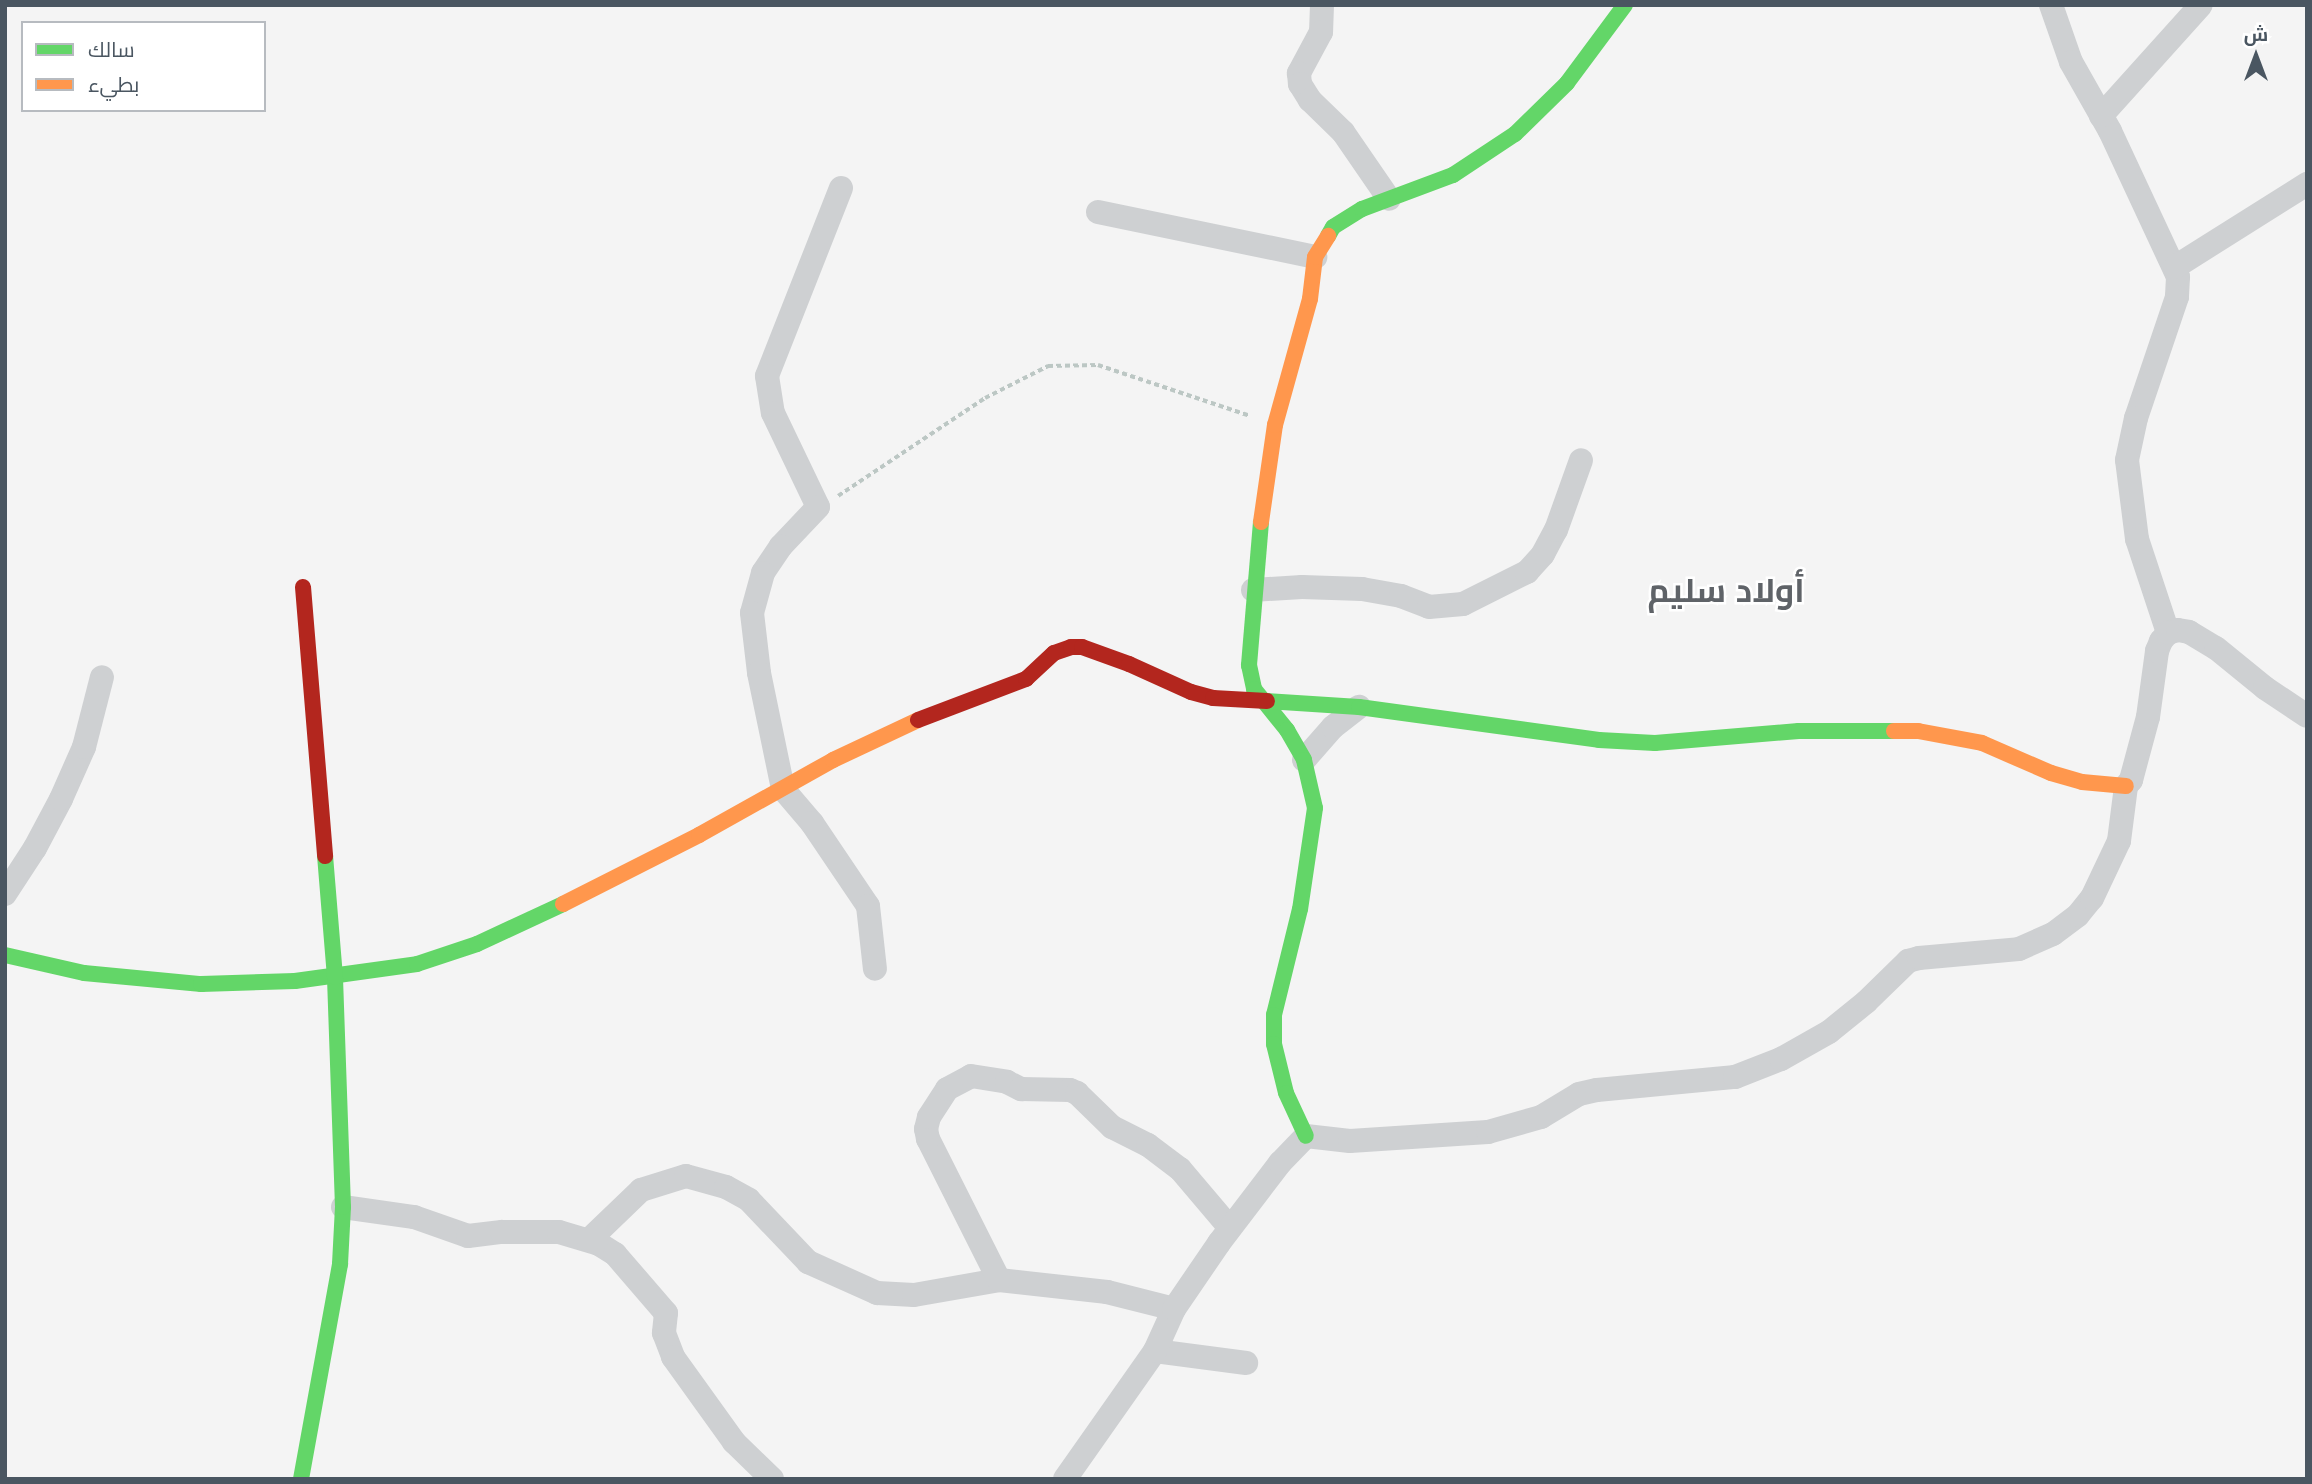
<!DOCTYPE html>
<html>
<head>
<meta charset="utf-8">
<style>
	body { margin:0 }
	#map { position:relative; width:2312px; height:1484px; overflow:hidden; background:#f4f4f4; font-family:Jost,Cairo,sans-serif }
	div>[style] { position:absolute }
	.path>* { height:3.5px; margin-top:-1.75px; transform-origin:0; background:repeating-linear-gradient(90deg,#bcc7c4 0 5px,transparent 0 8.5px) }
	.street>* { height:24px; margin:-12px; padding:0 12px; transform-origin:12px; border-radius:12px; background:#ced0d2 }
	.fast>* { height:16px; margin:-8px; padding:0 8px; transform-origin:8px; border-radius:8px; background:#63d668 }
	.slow>* { height:16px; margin:-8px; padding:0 8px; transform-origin:8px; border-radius:8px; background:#ff974d }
	.jam>* { height:16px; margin:-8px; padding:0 8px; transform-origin:8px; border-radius:8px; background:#b3261e }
	span { translate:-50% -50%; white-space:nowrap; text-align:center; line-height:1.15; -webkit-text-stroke:5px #fff; paint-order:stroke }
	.district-label { font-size:33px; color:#5f6368; font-weight:700 }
	.frame { position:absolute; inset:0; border:7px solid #4a5661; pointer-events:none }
	.legend { position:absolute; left:21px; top:21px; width:245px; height:91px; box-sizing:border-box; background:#fff; border:2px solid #b7bbc0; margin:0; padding:9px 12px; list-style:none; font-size:21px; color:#4a5661 }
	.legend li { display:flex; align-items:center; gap:14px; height:35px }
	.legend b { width:35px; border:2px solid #b7bbc0 }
	.north { position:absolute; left:2221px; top:21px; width:70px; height:70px; -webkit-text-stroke:5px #fff; paint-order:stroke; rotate:0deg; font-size:19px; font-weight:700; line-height:28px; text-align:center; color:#4a5661 }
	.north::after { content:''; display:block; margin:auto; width:24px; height:32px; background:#4a5661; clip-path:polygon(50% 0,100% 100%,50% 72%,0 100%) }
</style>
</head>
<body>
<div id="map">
	<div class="path">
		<i style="left:838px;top:496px;width:177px;rotate:-33.7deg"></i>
		<i style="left:985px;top:398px;width:71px;rotate:-26.9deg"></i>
		<i style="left:1048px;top:366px;width:50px;rotate:-1.1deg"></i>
		<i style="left:1098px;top:365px;width:160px;rotate:18.5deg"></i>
	</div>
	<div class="street">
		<i style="left:1322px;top:5px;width:27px;rotate:92deg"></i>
		<i style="left:1321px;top:32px;width:47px;rotate:118.2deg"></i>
		<i style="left:1299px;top:73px;width:11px;rotate:85deg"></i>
		<i style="left:1300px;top:84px;width:19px;rotate:58deg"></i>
		<i style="left:1310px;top:100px;width:46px;rotate:44.1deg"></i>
		<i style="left:1343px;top:132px;width:81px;rotate:55.5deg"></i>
		<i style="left:2051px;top:5px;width:60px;rotate:70.7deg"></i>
		<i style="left:2071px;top:62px;width:79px;rotate:60.5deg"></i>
		<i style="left:2110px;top:131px;width:161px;rotate:65deg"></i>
		<i style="left:2178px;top:277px;width:20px;rotate:93deg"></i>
		<i style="left:2177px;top:297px;width:128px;rotate:108.7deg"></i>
		<i style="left:2136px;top:418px;width:43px;rotate:102.1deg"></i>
		<i style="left:2127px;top:460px;width:80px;rotate:82.8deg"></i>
		<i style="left:2137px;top:539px;width:99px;rotate:71.7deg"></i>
		<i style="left:2101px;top:116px;width:149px;rotate:-48deg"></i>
		<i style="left:841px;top:188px;width:202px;rotate:111.5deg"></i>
		<i style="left:767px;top:376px;width:37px;rotate:81deg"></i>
		<i style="left:773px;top:413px;width:104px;rotate:64.4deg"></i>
		<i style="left:818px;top:507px;width:54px;rotate:133.5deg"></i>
		<i style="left:781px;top:546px;width:32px;rotate:124deg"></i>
		<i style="left:763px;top:573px;width:41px;rotate:105.4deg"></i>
		<i style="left:752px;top:613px;width:60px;rotate:83.3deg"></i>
		<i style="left:759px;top:673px;width:118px;rotate:78.3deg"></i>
		<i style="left:783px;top:789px;width:45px;rotate:49.5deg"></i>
		<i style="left:812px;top:823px;width:100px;rotate:56deg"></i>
		<i style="left:868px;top:906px;width:63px;rotate:83.7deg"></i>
		<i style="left:1098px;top:212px;width:222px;rotate:11.7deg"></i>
		<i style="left:2175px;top:267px;width:156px;rotate:-32.2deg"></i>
		<i style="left:1253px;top:590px;width:49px;rotate:-3.5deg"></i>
		<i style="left:1302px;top:587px;width:60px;rotate:1.9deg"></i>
		<i style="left:1362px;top:589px;width:40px;rotate:10deg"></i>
		<i style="left:1401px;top:596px;width:30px;rotate:21deg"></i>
		<i style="left:1429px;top:607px;width:34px;rotate:-5deg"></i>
		<i style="left:1463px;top:604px;width:72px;rotate:-26.6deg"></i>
		<i style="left:1527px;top:572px;width:24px;rotate:-48deg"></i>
		<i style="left:1543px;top:554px;width:27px;rotate:-62deg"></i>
		<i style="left:1556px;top:530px;width:74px;rotate:-70.3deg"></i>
		<i style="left:1304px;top:760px;width:44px;rotate:-48.7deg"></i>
		<i style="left:1333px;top:727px;width:33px;rotate:-38deg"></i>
		<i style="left:5px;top:894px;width:55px;rotate:-56.9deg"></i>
		<i style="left:35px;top:848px;width:55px;rotate:-62deg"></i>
		<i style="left:61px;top:799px;width:57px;rotate:-66.1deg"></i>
		<i style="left:84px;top:747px;width:72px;rotate:-75.6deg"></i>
		<i style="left:343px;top:1207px;width:72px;rotate:8deg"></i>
		<i style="left:414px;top:1217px;width:57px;rotate:19.4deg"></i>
		<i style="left:468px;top:1236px;width:34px;rotate:-7deg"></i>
		<i style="left:502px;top:1232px;width:57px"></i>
		<i style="left:559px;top:1232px;width:42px;rotate:16.7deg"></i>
		<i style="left:599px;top:1244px;width:19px;rotate:32deg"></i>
		<i style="left:615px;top:1254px;width:78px;rotate:49.2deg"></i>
		<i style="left:666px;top:1313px;width:20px;rotate:96deg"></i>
		<i style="left:664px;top:1333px;width:26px;rotate:69deg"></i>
		<i style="left:673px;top:1357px;width:105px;rotate:54.3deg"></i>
		<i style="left:734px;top:1442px;width:53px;rotate:44.2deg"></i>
		<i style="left:589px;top:1240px;width:72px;rotate:-43.9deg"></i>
		<i style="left:641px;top:1190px;width:47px;rotate:-17.3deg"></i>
		<i style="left:686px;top:1176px;width:41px;rotate:15.4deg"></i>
		<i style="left:726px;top:1187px;width:26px;rotate:29deg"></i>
		<i style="left:749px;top:1200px;width:86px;rotate:46.4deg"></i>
		<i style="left:808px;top:1262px;width:76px;rotate:24.2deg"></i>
		<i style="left:877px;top:1293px;width:37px;rotate:3deg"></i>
		<i style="left:914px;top:1295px;width:86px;rotate:-10deg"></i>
		<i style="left:999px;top:1280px;width:109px;rotate:6.3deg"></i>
		<i style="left:1107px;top:1292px;width:69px;rotate:14.2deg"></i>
		<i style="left:999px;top:1280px;width:158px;rotate:-116.7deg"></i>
		<i style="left:928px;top:1139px;width:10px;rotate:-101deg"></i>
		<i style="left:926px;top:1129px;width:12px;rotate:-76deg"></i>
		<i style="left:929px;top:1117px;width:33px;rotate:-57deg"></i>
		<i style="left:947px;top:1089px;width:27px;rotate:-28deg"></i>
		<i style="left:971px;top:1076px;width:36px;rotate:9deg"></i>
		<i style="left:1007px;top:1082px;width:16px;rotate:27deg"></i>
		<i style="left:1021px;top:1089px;width:49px;rotate:1.2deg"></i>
		<i style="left:1070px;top:1090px;width:8px;rotate:23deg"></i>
		<i style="left:1077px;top:1093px;width:49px;rotate:44.2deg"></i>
		<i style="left:1112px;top:1127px;width:40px;rotate:26.6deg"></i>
		<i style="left:1148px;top:1145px;width:40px;rotate:37deg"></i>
		<i style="left:1180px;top:1169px;width:77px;rotate:49.7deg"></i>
		<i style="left:1155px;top:1351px;width:92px;rotate:7.5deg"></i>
		<i style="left:1065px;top:1479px;width:156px;rotate:-54.9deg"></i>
		<i style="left:1155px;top:1351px;width:46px;rotate:-65.7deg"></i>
		<i style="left:1174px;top:1309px;width:80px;rotate:-55.7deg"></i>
		<i style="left:1219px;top:1243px;width:101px;rotate:-52.7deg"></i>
		<i style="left:1280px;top:1163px;width:37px;rotate:-46deg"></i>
		<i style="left:1306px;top:1136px;width:44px;rotate:6.5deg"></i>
		<i style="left:1350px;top:1141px;width:138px;rotate:-3.7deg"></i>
		<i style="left:1488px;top:1132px;width:55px;rotate:-15.8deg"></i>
		<i style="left:1541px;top:1117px;width:44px;rotate:-31.2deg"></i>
		<i style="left:1579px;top:1094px;width:18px;rotate:-13deg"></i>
		<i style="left:1597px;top:1090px;width:139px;rotate:-5.4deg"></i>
		<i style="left:1735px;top:1077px;width:49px;rotate:-21.4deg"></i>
		<i style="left:1781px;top:1059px;width:55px;rotate:-29.4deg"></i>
		<i style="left:1829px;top:1032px;width:48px;rotate:-39deg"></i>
		<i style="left:1866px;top:1002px;width:59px;rotate:-44.3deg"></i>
		<i style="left:1908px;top:961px;width:11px;rotate:-15deg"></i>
		<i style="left:1919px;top:958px;width:100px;rotate:-5.1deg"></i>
		<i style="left:2019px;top:949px;width:37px;rotate:-24deg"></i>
		<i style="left:2053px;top:934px;width:31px;rotate:-37deg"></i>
		<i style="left:2078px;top:915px;width:22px;rotate:-51deg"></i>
		<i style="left:2092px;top:898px;width:63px;rotate:-64.7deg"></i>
		<i style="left:2119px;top:841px;width:55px;rotate:-82.7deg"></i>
		<i style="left:2126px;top:786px;width:8px;rotate:-50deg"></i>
		<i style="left:2131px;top:780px;width:65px;rotate:-74.9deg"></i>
		<i style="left:2148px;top:717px;width:67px;rotate:-82.2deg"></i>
		<i style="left:2157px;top:651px;width:11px;rotate:-68deg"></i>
		<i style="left:2161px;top:641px;width:11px;rotate:-49deg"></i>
		<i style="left:2168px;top:633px;width:10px;rotate:-17deg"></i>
		<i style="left:2178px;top:630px;width:11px;rotate:10deg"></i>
		<i style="left:2189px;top:632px;width:31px;rotate:31deg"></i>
		<i style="left:2216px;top:648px;width:63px;rotate:39.2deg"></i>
		<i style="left:2265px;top:688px;width:50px;rotate:33.7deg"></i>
	</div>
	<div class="fast">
		<i style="left:1328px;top:236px;width:10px;rotate:-61deg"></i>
		<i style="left:1333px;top:227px;width:34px;rotate:-32deg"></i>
		<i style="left:1362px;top:209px;width:97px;rotate:-20.5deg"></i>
		<i style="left:1453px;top:175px;width:74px;rotate:-33.5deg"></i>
		<i style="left:1515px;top:134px;width:73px;rotate:-44.4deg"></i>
		<i style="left:1567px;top:83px;width:97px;rotate:-53.4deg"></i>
		<i style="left:1261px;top:522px;width:144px;rotate:94.8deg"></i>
		<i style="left:1249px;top:665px;width:25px;rotate:78deg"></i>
		<i style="left:1254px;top:689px;width:53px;rotate:51.2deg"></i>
		<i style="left:1287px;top:730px;width:34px;rotate:60deg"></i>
		<i style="left:1304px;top:760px;width:49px;rotate:77.1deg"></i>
		<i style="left:1315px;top:808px;width:102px;rotate:98.4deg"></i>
		<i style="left:1300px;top:909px;width:109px;rotate:103.8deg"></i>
		<i style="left:1274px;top:1015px;width:29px;rotate:90deg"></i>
		<i style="left:1274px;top:1044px;width:50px;rotate:76.2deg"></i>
		<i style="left:1286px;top:1093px;width:47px;rotate:65.1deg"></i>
		<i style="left:1267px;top:701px;width:92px;rotate:3.7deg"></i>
		<i style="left:1359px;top:707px;width:242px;rotate:7.8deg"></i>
		<i style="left:1599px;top:740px;width:56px;rotate:3.1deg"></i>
		<i style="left:1655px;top:743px;width:144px;rotate:-4.8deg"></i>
		<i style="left:1799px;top:731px;width:95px"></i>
		<i style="left:5px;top:955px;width:81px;rotate:12.8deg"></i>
		<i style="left:84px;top:973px;width:118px;rotate:5.4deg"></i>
		<i style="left:201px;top:984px;width:94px;rotate:-1.8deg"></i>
		<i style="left:295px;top:981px;width:123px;rotate:-7.9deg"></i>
		<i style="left:417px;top:964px;width:63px;rotate:-18.4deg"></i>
		<i style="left:477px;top:944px;width:95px;rotate:-24.9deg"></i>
		<i style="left:301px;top:1479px;width:219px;rotate:-79.7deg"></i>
		<i style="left:340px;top:1264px;width:57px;rotate:-87deg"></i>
		<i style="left:343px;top:1207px;width:230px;rotate:-92deg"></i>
		<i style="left:335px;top:977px;width:121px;rotate:-94.7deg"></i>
	</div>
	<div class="slow">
		<i style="left:1261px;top:522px;width:98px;rotate:-81.8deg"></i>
		<i style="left:1275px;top:425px;width:131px;rotate:-74.5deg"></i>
		<i style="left:1310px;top:299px;width:42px;rotate:-83.2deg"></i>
		<i style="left:1315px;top:257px;width:25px;rotate:-58deg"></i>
		<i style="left:1894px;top:731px;width:24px"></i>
		<i style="left:1918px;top:731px;width:65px;rotate:10.6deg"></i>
		<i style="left:1982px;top:743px;width:75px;rotate:23.5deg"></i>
		<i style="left:2051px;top:773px;width:32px;rotate:16deg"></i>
		<i style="left:2082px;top:782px;width:44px;rotate:5.2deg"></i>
		<i style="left:563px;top:904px;width:153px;rotate:-26.9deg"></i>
		<i style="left:699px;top:835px;width:154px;rotate:-29.2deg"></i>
		<i style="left:833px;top:760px;width:94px;rotate:-25.2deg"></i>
	</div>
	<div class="jam">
		<i style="left:303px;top:587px;width:270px;rotate:85.3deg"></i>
		<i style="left:918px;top:720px;width:116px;rotate:-20.8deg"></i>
		<i style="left:1026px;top:679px;width:38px;rotate:-43deg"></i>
		<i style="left:1054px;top:653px;width:18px;rotate:-19deg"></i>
		<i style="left:1071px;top:647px;width:11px"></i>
		<i style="left:1082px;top:647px;width:50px;rotate:19.9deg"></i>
		<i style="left:1129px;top:664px;width:68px;rotate:24.3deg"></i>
		<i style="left:1191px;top:692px;width:23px;rotate:15deg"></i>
		<i style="left:1213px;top:698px;width:54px;rotate:3.2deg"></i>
	</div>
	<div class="district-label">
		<span style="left:1726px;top:591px">أولاد سليم</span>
	</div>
	<div class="frame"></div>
	<ul class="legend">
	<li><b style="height:9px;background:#63d668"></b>سالك</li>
	<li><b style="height:9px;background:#ff974d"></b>بطيء</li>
	</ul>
	<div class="north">ش</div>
</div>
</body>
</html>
